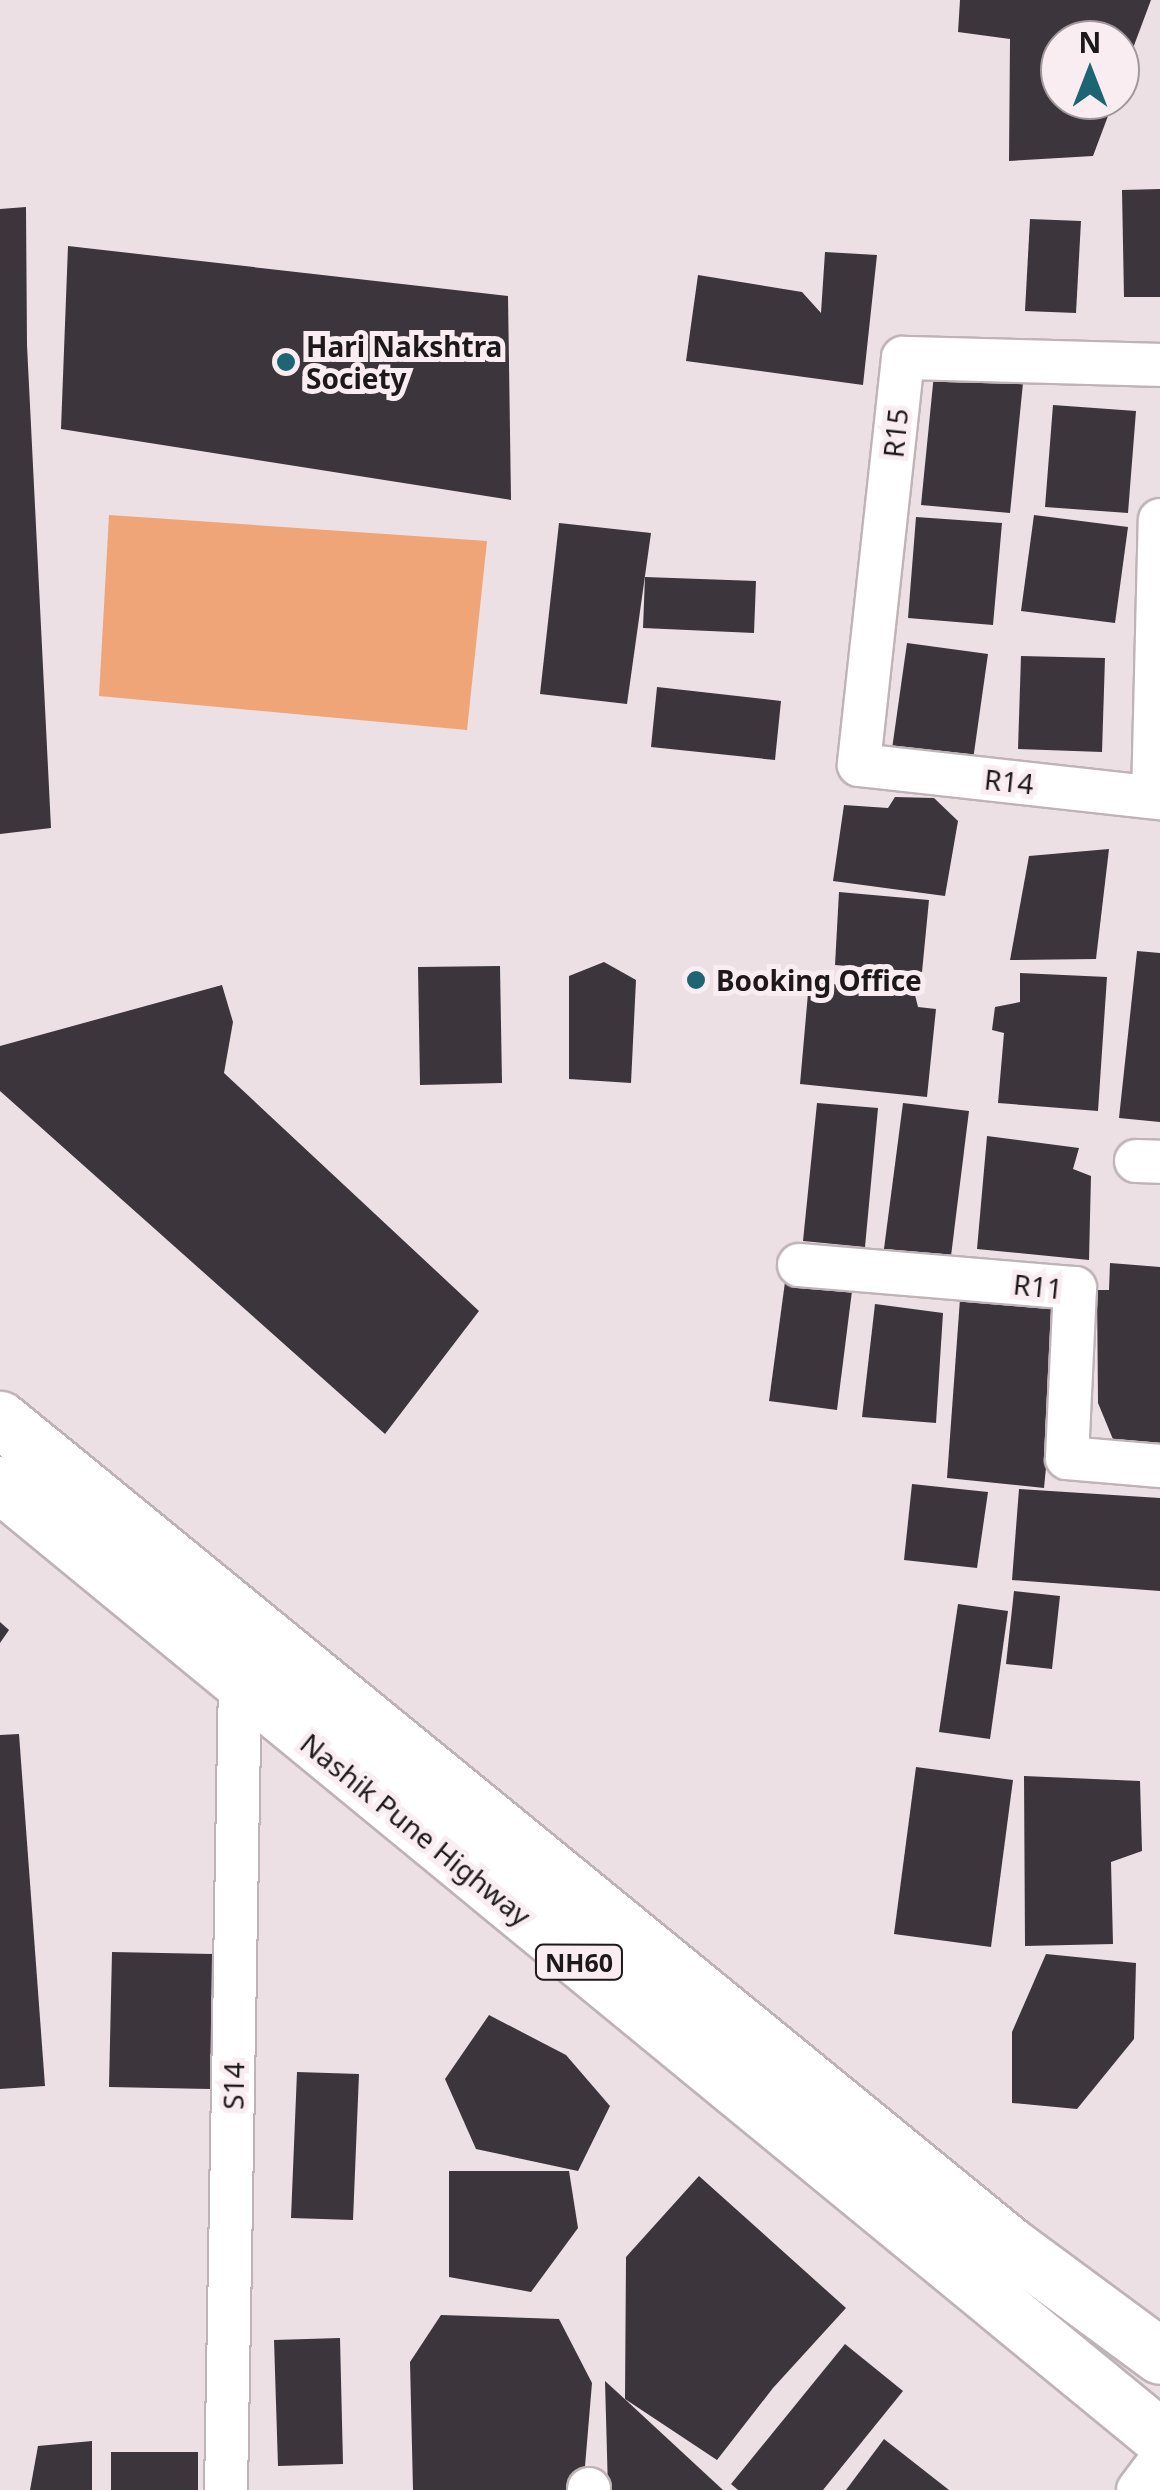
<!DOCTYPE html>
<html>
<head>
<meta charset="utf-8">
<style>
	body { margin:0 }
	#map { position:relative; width:1160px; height:2490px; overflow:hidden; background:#ece0e4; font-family:"Noto Sans",sans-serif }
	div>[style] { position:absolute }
	.green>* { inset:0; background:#efa577 }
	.building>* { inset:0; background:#3c353b }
	.roads { filter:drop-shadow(2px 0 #bfb3b7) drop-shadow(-2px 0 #bfb3b7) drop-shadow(0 2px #bfb3b7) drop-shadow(0 -2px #bfb3b7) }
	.street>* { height:42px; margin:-21px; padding:0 21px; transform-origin:21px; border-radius:21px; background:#fff }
	.highway>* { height:55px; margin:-27.5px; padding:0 27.5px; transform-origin:27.5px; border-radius:27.5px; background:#fff }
	.dots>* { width:28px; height:28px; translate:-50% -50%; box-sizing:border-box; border:5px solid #f9edf1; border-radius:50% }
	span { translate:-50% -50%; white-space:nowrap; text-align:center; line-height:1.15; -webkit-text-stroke:10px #f9edf1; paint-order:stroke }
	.shield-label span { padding:2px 8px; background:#f9edf1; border:2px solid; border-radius:8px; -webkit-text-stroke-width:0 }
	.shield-label { font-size:25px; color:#1d191b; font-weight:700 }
	.poi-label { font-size:28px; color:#1d191b; font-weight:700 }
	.left { translate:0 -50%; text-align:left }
	.street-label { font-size:28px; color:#1d191b }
	.north { position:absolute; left:1040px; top:20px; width:100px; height:100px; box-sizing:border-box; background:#f9edf1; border:2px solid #a1989b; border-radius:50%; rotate:0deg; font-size:28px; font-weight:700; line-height:40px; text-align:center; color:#1d191b }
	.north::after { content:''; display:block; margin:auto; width:35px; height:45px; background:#1d6573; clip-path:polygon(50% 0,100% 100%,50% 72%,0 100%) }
</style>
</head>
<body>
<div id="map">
	<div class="green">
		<i style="clip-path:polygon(109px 515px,487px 541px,467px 730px,99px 696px)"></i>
	</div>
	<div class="building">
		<i style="clip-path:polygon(960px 0,1151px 0,1120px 83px,1120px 40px,1060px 40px,1060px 100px,1114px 100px,1093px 156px,1009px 161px,1010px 39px,958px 32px)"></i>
		<i style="clip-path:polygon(1160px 189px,1160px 297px,1124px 297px,1122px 190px)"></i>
		<i style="clip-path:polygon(26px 207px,27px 345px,51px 828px,0 834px,0 209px)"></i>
		<i style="clip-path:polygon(1030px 219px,1081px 221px,1076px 313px,1025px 311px)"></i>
		<i style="clip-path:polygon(68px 246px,508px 296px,511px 500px,61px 429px)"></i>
		<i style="clip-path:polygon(825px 252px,877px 255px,863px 385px,686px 361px,698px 275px,802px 292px,821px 313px)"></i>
		<i style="clip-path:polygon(934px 374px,1023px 383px,1010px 513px,921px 505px)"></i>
		<i style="clip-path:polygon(1053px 405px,1136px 411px,1128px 513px,1045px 507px)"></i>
		<i style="clip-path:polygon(1034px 515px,1128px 527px,1115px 623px,1021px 611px)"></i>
		<i style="clip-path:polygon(916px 517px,1002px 523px,993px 625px,908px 618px)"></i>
		<i style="clip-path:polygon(559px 523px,651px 533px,627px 704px,540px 694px)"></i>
		<i style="clip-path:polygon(645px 577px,756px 581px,754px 633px,643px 628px)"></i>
		<i style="clip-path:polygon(907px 643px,988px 654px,972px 767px,891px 756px)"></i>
		<i style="clip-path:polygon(1021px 656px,1105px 658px,1102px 752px,1018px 749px)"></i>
		<i style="clip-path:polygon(657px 687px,781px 701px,775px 760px,651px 747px)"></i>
		<i style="clip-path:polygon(895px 797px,934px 798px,958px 821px,945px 896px,833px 881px,844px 805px,888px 808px)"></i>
		<i style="clip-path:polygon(1109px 849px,1096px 959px,1010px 960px,1029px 856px)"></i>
		<i style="clip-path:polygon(839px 892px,929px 900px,922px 972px,835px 965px)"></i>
		<i style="clip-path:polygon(1137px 951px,1160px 953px,1160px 1122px,1119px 1118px)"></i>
		<i style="clip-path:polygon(604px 962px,636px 980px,631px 1083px,569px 1079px,569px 976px)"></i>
		<i style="clip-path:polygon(500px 966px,502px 1083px,420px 1085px,418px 967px)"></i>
		<i style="clip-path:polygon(1020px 973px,1107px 977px,1098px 1111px,998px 1103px,1004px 1033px,992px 1030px,995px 1007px,1020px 1002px)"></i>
		<i style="clip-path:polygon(809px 982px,914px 991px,918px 1007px,936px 1009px,927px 1097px,800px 1084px)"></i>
		<i style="clip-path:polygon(222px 985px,233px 1022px,224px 1073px,479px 1311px,385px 1434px,0 1091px,0 1046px)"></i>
		<i style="clip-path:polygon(817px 1103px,878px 1108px,865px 1247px,803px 1241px)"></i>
		<i style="clip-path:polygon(903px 1103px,969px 1111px,949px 1272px,882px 1264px)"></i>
		<i style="clip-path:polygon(987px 1136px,1079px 1148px,1073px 1169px,1091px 1176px,1089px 1260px,977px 1249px)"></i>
		<i style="clip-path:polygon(1110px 1263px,1160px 1267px,1160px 1458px,1117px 1449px,1098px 1403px,1097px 1290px,1109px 1290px)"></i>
		<i style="clip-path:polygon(787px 1267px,854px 1275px,837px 1410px,769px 1401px)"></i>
		<i style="clip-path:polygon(960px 1299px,1062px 1305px,1044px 1488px,947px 1478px)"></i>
		<i style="clip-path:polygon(875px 1304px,943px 1313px,936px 1423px,862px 1417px)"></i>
		<i style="clip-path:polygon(912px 1484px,988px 1492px,977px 1568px,904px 1560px)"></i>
		<i style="clip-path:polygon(1019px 1489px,1160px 1498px,1160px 1591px,1012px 1580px)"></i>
		<i style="clip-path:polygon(1014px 1591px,1060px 1596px,1052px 1669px,1006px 1664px)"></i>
		<i style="clip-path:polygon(958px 1604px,1008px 1611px,990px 1739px,939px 1732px)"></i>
		<i style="clip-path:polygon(0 1622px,9px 1630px,0 1643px)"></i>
		<i style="clip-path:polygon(19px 1734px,45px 2086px,0 2089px,0 1735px)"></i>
		<i style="clip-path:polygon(916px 1767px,1013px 1780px,991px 1947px,894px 1934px)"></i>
		<i style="clip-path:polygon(1024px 1776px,1140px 1781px,1142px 1851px,1111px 1862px,1113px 1944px,1025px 1946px)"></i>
		<i style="clip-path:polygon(112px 1952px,212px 1954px,210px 2089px,109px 2087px)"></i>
		<i style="clip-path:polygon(1046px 1954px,1136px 1963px,1134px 2039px,1077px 2109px,1012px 2103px,1012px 2032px)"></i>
		<i style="clip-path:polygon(489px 2015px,566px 2055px,610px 2106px,578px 2171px,476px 2149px,445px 2079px)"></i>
		<i style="clip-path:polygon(297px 2072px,359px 2074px,353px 2220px,291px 2218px)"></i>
		<i style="clip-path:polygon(449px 2171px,569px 2171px,578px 2228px,531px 2292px,449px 2277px)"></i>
		<i style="clip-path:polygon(699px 2176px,846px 2308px,773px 2388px,717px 2460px,625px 2399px,626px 2257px)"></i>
		<i style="clip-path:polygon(441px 2315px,559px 2319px,592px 2383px,583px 2490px,413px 2490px,410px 2362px)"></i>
		<i style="clip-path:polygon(340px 2338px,343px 2464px,278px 2466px,274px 2340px)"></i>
		<i style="clip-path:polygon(845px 2344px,903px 2391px,823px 2490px,738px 2490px,731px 2484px)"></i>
		<i style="clip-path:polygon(605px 2381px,628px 2402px,723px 2490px,608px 2490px)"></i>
		<i style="clip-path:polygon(884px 2439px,949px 2490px,846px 2490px)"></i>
		<i style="clip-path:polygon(92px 2441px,92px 2490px,30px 2490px,38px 2446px)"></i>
		<i style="clip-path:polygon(111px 2452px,198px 2452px,198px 2490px,111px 2490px)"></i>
	</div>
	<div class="roads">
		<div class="street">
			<i style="left:1160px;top:365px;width:257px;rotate:-178.4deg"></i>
			<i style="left:903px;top:358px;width:409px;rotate:96.2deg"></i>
			<i style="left:859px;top:765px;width:303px;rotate:6.3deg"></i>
			<i style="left:1153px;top:797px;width:277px;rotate:-88.6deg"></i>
			<i style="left:1136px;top:1161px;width:24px;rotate:2deg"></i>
			<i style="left:799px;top:1265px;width:277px;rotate:4.8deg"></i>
			<i style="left:1075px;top:1288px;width:170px;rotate:92.7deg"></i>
			<i style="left:1067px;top:1458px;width:93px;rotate:4.9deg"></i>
			<i style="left:226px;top:2490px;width:808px;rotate:-89.01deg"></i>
			<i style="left:589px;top:2490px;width:1px;rotate:-90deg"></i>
			<i style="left:1138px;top:2490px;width:36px;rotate:-53deg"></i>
		</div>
		<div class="highway">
			<i style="left:0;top:1419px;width:1306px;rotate:39.28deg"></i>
			<i style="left:1011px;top:2246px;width:185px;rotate:36.4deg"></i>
			<i style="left:0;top:1484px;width:1501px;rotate:39.4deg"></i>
		</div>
	</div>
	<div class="dots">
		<i style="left:286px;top:362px;background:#1d6573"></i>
		<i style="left:696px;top:980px;background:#1d6573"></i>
	</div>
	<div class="shield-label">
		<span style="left:579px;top:1962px">NH60</span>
	</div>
	<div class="poi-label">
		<span class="left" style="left:306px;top:362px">Hari Nakshtra<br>Society</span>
		<span class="left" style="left:716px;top:980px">Booking Office</span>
	</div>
	<div class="street-label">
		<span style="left:895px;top:433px;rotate:-84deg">R15</span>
		<span style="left:1009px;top:781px;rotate:6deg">R14</span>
		<span style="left:1038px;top:1286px;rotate:6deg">R11</span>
		<span style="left:416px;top:1829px;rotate:39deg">Nashik Pune Highway</span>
		<span style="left:233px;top:2086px;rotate:-89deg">S14</span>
	</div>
	<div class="north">N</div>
</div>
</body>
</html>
